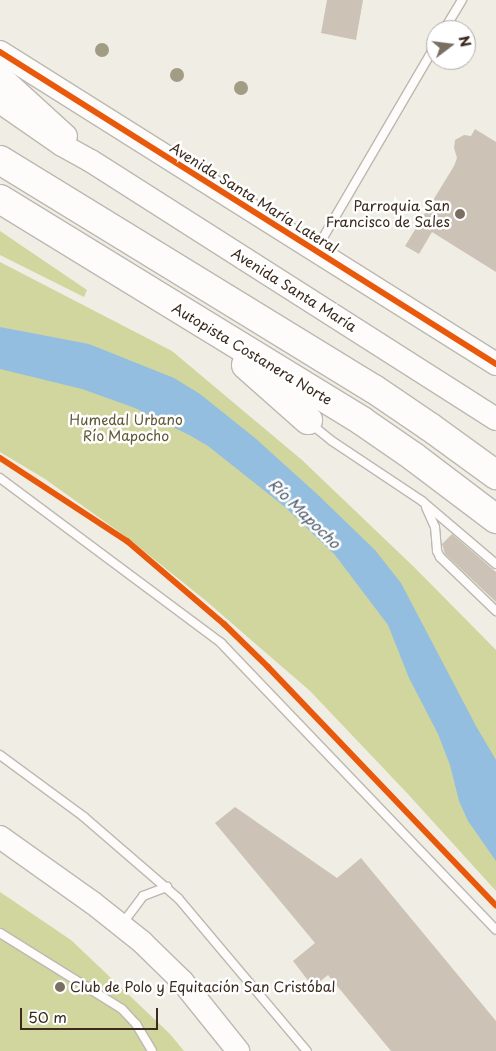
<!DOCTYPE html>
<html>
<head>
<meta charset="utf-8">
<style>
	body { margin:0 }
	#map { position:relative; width:496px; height:1051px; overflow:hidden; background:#f0eee4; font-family:"Playpen Sans",sans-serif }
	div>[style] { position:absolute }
	.green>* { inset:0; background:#d0d69d }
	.water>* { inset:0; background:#94bee0 }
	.building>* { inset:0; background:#ccc2b6 }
	.roads { filter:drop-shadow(1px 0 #bbb8b1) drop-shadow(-1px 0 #bbb8b1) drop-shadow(0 1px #bbb8b1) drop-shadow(0 -1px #bbb8b1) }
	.lane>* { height:8px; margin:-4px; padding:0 4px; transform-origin:4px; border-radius:4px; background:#fdfcfb }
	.secondary>* { height:22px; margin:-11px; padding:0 11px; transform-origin:11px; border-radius:11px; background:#fdfcfb }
	.highway>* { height:28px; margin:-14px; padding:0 14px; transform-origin:14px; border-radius:14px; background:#fdfcfb }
	.cycleway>* { height:6px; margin:-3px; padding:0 3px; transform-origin:3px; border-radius:3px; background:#e8590c }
	.trees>* { width:14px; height:14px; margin:-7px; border-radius:50%; background:#a19c83 }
	.dots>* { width:14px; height:14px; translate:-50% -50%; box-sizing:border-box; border:2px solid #fff; border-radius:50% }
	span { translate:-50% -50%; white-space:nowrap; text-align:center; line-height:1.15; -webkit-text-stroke:5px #fff; paint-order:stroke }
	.street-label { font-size:14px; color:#3b2a1e }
	.poi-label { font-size:14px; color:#3b2a1e }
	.right { translate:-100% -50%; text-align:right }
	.left { translate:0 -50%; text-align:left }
	.park-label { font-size:14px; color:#605833 }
	.water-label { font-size:15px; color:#4f5d6b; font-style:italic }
	.north { position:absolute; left:426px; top:20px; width:50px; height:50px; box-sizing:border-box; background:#fff; border:1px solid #b1aaa5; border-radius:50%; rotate:75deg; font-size:14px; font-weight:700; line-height:20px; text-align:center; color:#3b2a1e }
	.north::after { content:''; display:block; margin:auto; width:18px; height:22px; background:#7a6f63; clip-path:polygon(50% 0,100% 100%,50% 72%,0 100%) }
	.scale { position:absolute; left:20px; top:1008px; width:138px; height:22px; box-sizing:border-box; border:2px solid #3b2a1e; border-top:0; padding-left:6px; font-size:15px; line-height:18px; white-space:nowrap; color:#3b2a1e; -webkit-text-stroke:4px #fff; paint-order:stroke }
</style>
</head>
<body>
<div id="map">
	<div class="green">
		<i style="clip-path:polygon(0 231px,87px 290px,84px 297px,0 255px)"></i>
		<i style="clip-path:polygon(0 262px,172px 351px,302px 460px,415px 568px,496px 650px,496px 891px,407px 793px,310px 691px,205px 600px,125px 536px,45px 479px,0 452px)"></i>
		<i style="clip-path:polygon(0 892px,71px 940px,170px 1034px,184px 1051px,0 1051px)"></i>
	</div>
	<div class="water">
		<i style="clip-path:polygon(0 327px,89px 344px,174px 378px,200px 394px,255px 438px,317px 494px,375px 550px,401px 583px,476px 726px,496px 760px,496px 861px,468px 821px,459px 801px,450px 765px,438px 734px,409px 678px,388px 625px,335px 555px,285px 507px,208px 446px,191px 436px,135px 408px,82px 389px,0 369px)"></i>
	</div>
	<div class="building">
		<i style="clip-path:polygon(327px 0,363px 0,356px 40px,321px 33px)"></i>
		<i style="clip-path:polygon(475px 129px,496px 142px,496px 272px,432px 232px,419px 254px,405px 246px,454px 166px,457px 158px,454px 148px,455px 140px,464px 135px,471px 136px)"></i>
		<i style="clip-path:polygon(452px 534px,496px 572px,496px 602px,445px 554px,442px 544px)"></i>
		<i style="clip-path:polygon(235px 807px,337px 878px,361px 858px,496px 1021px,496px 1051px,391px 1051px,328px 975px,313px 987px,293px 961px,315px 943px,215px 823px)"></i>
	</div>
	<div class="roads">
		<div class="lane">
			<i style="left:444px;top:30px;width:35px;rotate:-59deg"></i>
			<i style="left:317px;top:248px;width:236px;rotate:-59.7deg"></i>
			<i style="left:311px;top:424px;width:27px;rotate:39deg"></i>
			<i style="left:332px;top:441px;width:108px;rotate:33.7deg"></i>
			<i style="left:422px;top:501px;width:97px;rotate:40.4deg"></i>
			<i style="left:0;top:478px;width:276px;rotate:36.7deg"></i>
			<i style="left:221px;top:643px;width:397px;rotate:46.2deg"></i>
			<i style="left:426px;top:507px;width:22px;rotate:66deg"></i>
			<i style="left:435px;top:527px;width:24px;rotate:85deg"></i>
			<i style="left:437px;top:551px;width:7px;rotate:63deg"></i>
			<i style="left:440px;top:557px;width:78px;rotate:44deg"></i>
			<i style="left:0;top:755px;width:104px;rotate:36.4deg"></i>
			<i style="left:84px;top:817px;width:124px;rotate:40.8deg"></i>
			<i style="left:178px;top:898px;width:200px;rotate:49.9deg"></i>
			<i style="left:122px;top:924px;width:35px;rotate:-53deg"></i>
			<i style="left:143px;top:896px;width:26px;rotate:-21deg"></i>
			<i style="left:0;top:933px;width:144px;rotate:31.9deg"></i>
			<i style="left:122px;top:1009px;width:21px;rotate:47deg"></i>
			<i style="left:136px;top:1024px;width:31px;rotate:59deg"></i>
		</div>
		<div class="secondary">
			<i style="left:0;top:52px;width:586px;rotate:32.17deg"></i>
			<i style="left:0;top:76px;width:89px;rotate:42.3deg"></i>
			<i style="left:0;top:102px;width:75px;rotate:34.7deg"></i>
			<i style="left:62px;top:145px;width:33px;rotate:29deg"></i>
			<i style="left:91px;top:161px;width:480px;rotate:32.5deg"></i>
			<i style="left:0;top:837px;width:114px;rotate:35.4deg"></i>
			<i style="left:93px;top:903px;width:63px;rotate:38.5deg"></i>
			<i style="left:142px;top:942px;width:56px;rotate:44.3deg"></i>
			<i style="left:182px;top:981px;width:90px;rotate:51.3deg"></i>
		</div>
		<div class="highway">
			<i style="left:0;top:160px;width:439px;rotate:31.5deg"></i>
			<i style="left:374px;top:389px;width:68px;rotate:34.2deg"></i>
			<i style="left:430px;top:427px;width:82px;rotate:36deg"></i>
			<i style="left:0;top:199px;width:425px;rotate:31.5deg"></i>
			<i style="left:362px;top:421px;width:63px;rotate:34.7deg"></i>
			<i style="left:414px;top:457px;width:103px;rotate:37.1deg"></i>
			<i style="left:246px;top:365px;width:83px;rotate:41.6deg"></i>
		</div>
	</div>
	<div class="cycleway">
		<i style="left:0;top:52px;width:586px;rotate:32.17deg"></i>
		<i style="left:0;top:458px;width:152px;rotate:33.2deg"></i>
		<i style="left:127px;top:541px;width:128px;rotate:40.6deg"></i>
		<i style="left:224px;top:624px;width:62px;rotate:44.3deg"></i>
		<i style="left:268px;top:667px;width:330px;rotate:46.3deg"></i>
	</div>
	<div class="trees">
		<i style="left:102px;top:50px"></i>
		<i style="left:177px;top:75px"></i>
		<i style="left:241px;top:88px"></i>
	</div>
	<div class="dots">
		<i style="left:460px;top:214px;background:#7a6f63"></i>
		<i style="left:60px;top:987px;background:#7a6f63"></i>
	</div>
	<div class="street-label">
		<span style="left:254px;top:198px;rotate:32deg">Avenida Santa María Lateral</span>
		<span style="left:294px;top:290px;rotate:32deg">Avenida Santa María</span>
		<span style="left:252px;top:354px;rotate:31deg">Autopista Costanera Norte</span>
	</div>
	<div class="poi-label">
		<span class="right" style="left:450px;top:214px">Parroquia San<br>Francisco de Sales</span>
		<span class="left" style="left:70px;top:987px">Club de Polo y Equitación San Cristóbal</span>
	</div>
	<div class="park-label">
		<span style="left:126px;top:428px">Humedal Urbano<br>Río Mapocho</span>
	</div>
	<div class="water-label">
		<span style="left:305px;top:513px;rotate:44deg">Río Mapocho</span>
	</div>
	<div class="north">N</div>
	<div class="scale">50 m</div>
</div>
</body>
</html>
